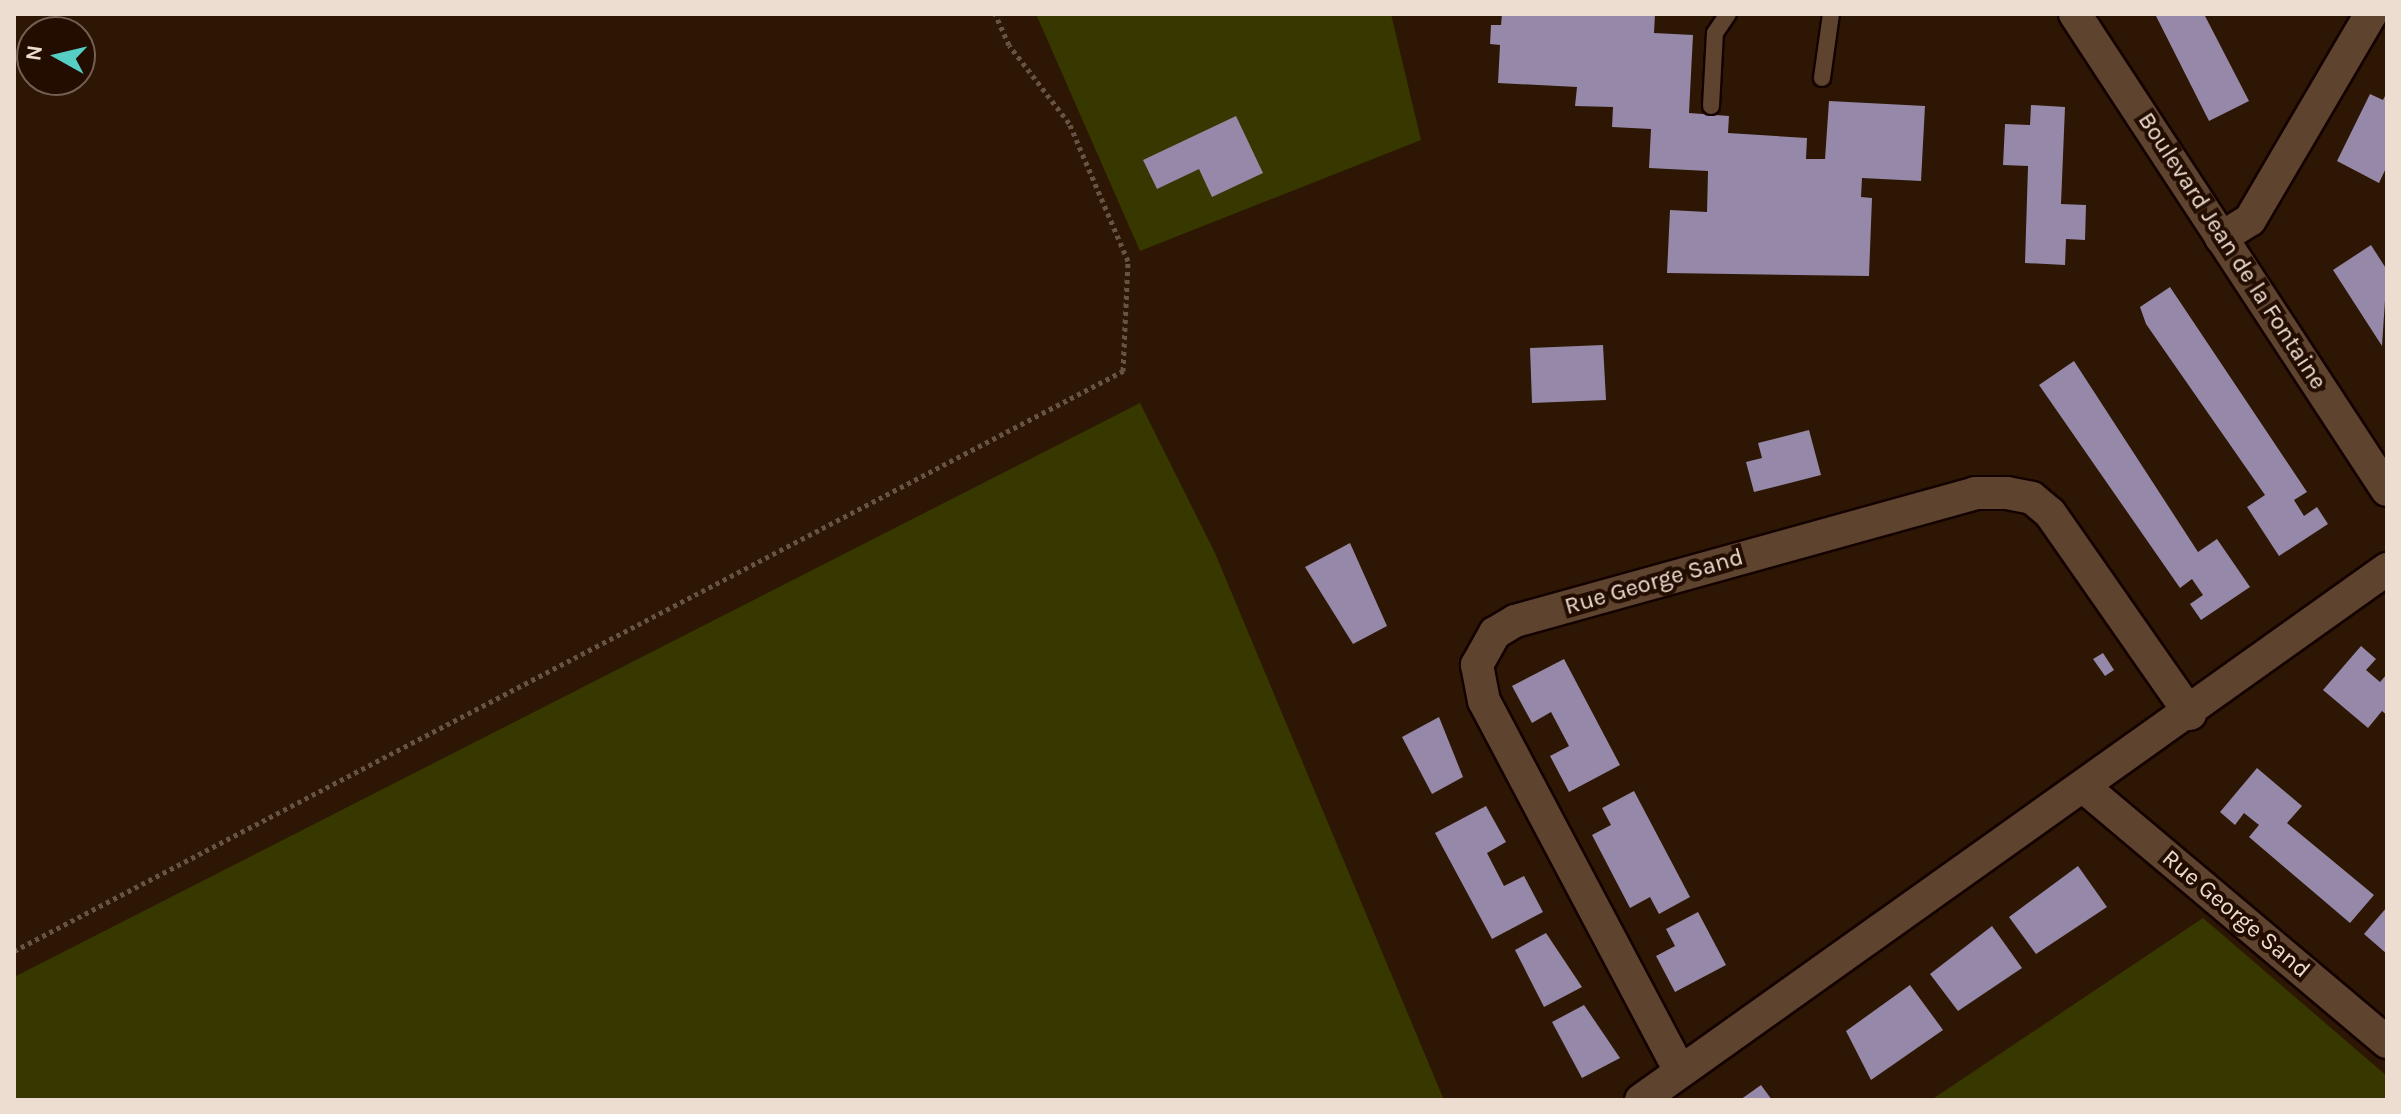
<!DOCTYPE html>
<html>
<head>
<meta charset="utf-8">
<style>
	body { margin:0 }
	#map { position:relative; width:2401px; height:1114px; overflow:hidden; background:#2d1603; font-family:Karla,sans-serif }
	div>[style] { position:absolute }
	.green>* { inset:0; background:#363800 }
	.building>* { inset:0; background:#9588a8 }
	.path>* { height:5px; margin-top:-2.5px; transform-origin:0; background:repeating-linear-gradient(90deg,#685342 0 4px,transparent 0 8px) }
	.roads { filter:drop-shadow(2px 0 #140200) drop-shadow(-2px 0 #140200) drop-shadow(0 2px #140200) drop-shadow(0 -2px #140200) }
	.lane>* { height:16px; margin:-8px; padding:0 8px; transform-origin:8px; border-radius:8px; background:#5e432f }
	.street>* { height:32px; margin:-16px; padding:0 16px; transform-origin:16px; border-radius:16px; background:#5e432f }
	span { translate:-50% -50%; white-space:nowrap; text-align:center; line-height:1.15; -webkit-text-stroke:8px #230c00; paint-order:stroke }
	.street-label { font-size:24px; color:#eddcd0 }
	.frame { position:absolute; inset:0; border:16px solid #eddcd0; pointer-events:none }
	.north { position:absolute; left:16px; top:16px; width:80px; height:80px; box-sizing:border-box; background:#230c00; border:2px solid #745f53; border-radius:50%; rotate:278deg; font-size:22px; font-weight:700; line-height:32px; text-align:center; color:#eddcd0 }
	.north::after { content:''; display:block; margin:auto; width:28px; height:36px; background:#56cec4; clip-path:polygon(50% 0,100% 100%,50% 72%,0 100%) }
</style>
</head>
<body>
<div id="map">
	<div class="green">
		<i style="clip-path:polygon(1036px 14px,1391px 14px,1421px 140px,1140px 251px)"></i>
		<i style="clip-path:polygon(1140px 403px,1215px 553px,1444px 1100px,14px 1100px,14px 977px)"></i>
		<i style="clip-path:polygon(2203px 918px,2387px 1076px,2387px 1100px,1931px 1100px)"></i>
	</div>
	<div class="building">
		<i style="clip-path:polygon(1502px 14px,1655px 14px,1654px 33px,1693px 35px,1689px 113px,1729px 116px,1728px 133px,1807px 138px,1806px 159px,1825px 159px,1829px 101px,1925px 106px,1921px 181px,1862px 178px,1861px 197px,1872px 198px,1869px 276px,1667px 273px,1670px 210px,1707px 212px,1708px 171px,1649px 168px,1651px 129px,1612px 127px,1613px 107px,1575px 106px,1577px 87px,1498px 83px,1500px 45px,1490px 44px,1491px 25px,1501px 25px)"></i>
		<i style="clip-path:polygon(2155px 14px,2204px 14px,2249px 101px,2209px 121px)"></i>
		<i style="clip-path:polygon(2387px 92px,2387px 166px,2379px 183px,2337px 161px,2370px 94px,2383px 100px)"></i>
		<i style="clip-path:polygon(2031px 105px,2065px 107px,2061px 204px,2086px 205px,2085px 240px,2066px 239px,2065px 265px,2025px 263px,2028px 166px,2003px 165px,2005px 124px,2030px 125px)"></i>
		<i style="clip-path:polygon(1236px 116px,1263px 173px,1212px 197px,1199px 169px,1157px 189px,1143px 160px)"></i>
		<i style="clip-path:polygon(2371px 245px,2387px 270px,2382px 346px,2333px 270px)"></i>
		<i style="clip-path:polygon(2170px 287px,2307px 492px,2294px 500px,2304px 516px,2317px 507px,2328px 524px,2279px 556px,2247px 507px,2265px 495px,2146px 324px,2140px 307px)"></i>
		<i style="clip-path:polygon(1603px 345px,1606px 400px,1532px 403px,1530px 348px)"></i>
		<i style="clip-path:polygon(2074px 361px,2198px 552px,2217px 539px,2250px 587px,2201px 620px,2190px 604px,2203px 595px,2192px 579px,2180px 588px,2039px 385px)"></i>
		<i style="clip-path:polygon(1809px 430px,1821px 475px,1754px 492px,1746px 462px,1762px 458px,1758px 443px)"></i>
		<i style="clip-path:polygon(1350px 543px,1387px 626px,1353px 644px,1305px 567px)"></i>
		<i style="clip-path:polygon(2361px 646px,2376px 659px,2366px 670px,2380px 682px,2387px 674px,2387px 715px,2382px 711px,2368px 728px,2323px 690px)"></i>
		<i style="clip-path:polygon(2103px 653px,2114px 670px,2105px 676px,2093px 659px)"></i>
		<i style="clip-path:polygon(1564px 659px,1620px 765px,1569px 792px,1550px 756px,1569px 746px,1551px 712px,1532px 723px,1512px 686px)"></i>
		<i style="clip-path:polygon(1439px 717px,1463px 777px,1432px 794px,1402px 737px)"></i>
		<i style="clip-path:polygon(2257px 768px,2302px 806px,2287px 823px,2374px 895px,2350px 923px,2249px 837px,2259px 825px,2244px 813px,2235px 825px,2220px 812px)"></i>
		<i style="clip-path:polygon(1634px 791px,1690px 897px,1659px 914px,1650px 897px,1630px 908px,1592px 835px,1611px 825px,1602px 808px)"></i>
		<i style="clip-path:polygon(1486px 806px,1506px 842px,1487px 853px,1504px 886px,1524px 876px,1543px 912px,1492px 939px,1435px 833px)"></i>
		<i style="clip-path:polygon(2078px 866px,2107px 907px,2036px 954px,2009px 917px)"></i>
		<i style="clip-path:polygon(2387px 907px,2387px 954px,2364px 934px)"></i>
		<i style="clip-path:polygon(1698px 912px,1726px 965px,1675px 992px,1656px 956px,1675px 946px,1666px 929px)"></i>
		<i style="clip-path:polygon(1992px 926px,2022px 968px,1958px 1011px,1930px 974px)"></i>
		<i style="clip-path:polygon(1546px 933px,1582px 987px,1544px 1007px,1515px 950px)"></i>
		<i style="clip-path:polygon(1910px 985px,1943px 1030px,1871px 1080px,1846px 1031px)"></i>
		<i style="clip-path:polygon(1584px 1005px,1620px 1058px,1582px 1078px,1552px 1022px)"></i>
		<i style="clip-path:polygon(1761px 1085px,1772px 1100px,1740px 1100px)"></i>
	</div>
	<div class="path">
		<i style="left:14px;top:951px;width:1252px;rotate:-27.61deg"></i>
		<i style="left:1123px;top:371px;width:110px;rotate:-87.4deg"></i>
		<i style="left:1128px;top:261px;width:150px;rotate:-113.1deg"></i>
		<i style="left:1069px;top:123px;width:98px;rotate:-127.6deg"></i>
		<i style="left:1009px;top:45px;width:34px;rotate:-114deg"></i>
	</div>
	<div class="roads">
		<div class="lane">
			<i style="left:1822px;top:78px;width:65px;rotate:-82deg"></i>
			<i style="left:1711px;top:106px;width:73px;rotate:-86.9deg"></i>
			<i style="left:1715px;top:33px;width:23px;rotate:-56deg"></i>
		</div>
		<div class="street">
			<i style="left:2075px;top:14px;width:569px;rotate:56.76deg"></i>
			<i style="left:2221px;top:238px;width:34px;rotate:-32deg"></i>
			<i style="left:2250px;top:220px;width:239px;rotate:-59.6deg"></i>
			<i style="left:2084px;top:787px;width:396px;rotate:40.1deg"></i>
			<i style="left:1680px;top:1071px;width:419px;rotate:-117.9deg"></i>
			<i style="left:1484px;top:701px;width:37px;rotate:-101deg"></i>
			<i style="left:1477px;top:665px;width:37px;rotate:-61deg"></i>
			<i style="left:1495px;top:633px;width:23px;rotate:-31deg"></i>
			<i style="left:1515px;top:621px;width:477px;rotate:-15.5deg"></i>
			<i style="left:1975px;top:493px;width:32px"></i>
			<i style="left:2007px;top:493px;width:25px;rotate:11deg"></i>
			<i style="left:2032px;top:498px;width:23px;rotate:40deg"></i>
			<i style="left:2050px;top:513px;width:245px;rotate:55.1deg"></i>
			<i style="left:1641px;top:1100px;width:916px;rotate:-35.44deg"></i>
		</div>
	</div>
	<div class="street-label">
		<span style="left:2232px;top:251px;rotate:57deg">Boulevard Jean de la Fontaine</span>
		<span style="left:1654px;top:582px;rotate:-16deg">Rue George Sand</span>
		<span style="left:2236px;top:914px;rotate:40deg">Rue George Sand</span>
	</div>
	<div class="frame"></div>
	<div class="north">N</div>
</div>
</body>
</html>
